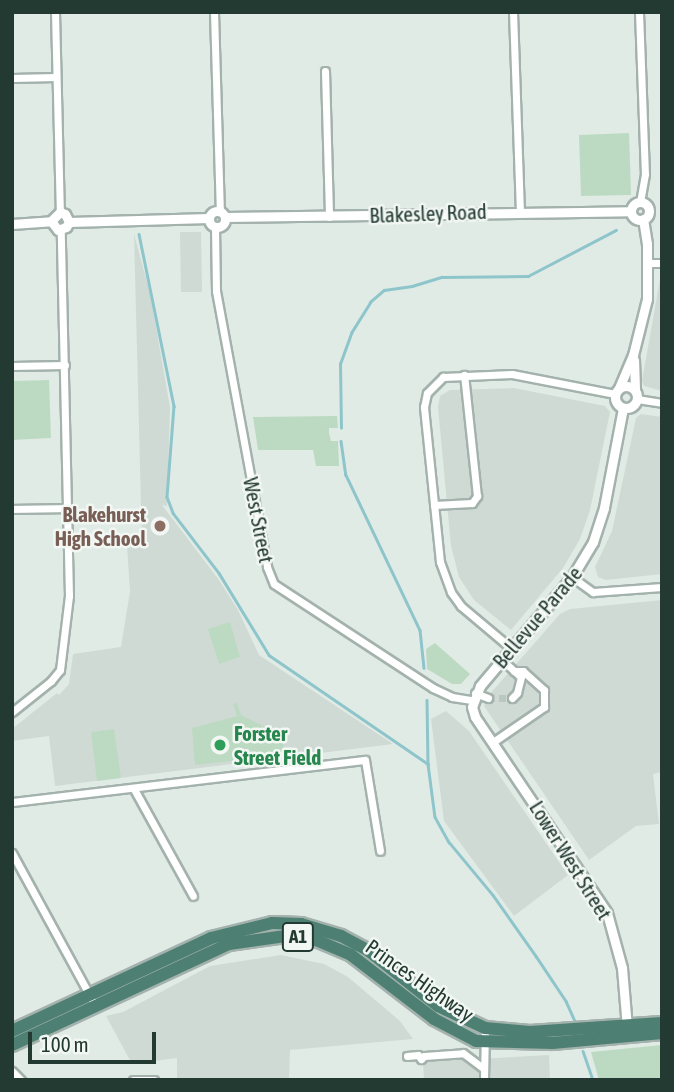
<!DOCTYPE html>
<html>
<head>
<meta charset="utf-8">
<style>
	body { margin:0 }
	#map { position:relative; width:674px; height:1092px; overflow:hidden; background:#e1ebe6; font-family:"Asap Condensed",sans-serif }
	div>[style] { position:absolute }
	.built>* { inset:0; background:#d0dad5 }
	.green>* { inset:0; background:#bcdac2 }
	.stream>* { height:2.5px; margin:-1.25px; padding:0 1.25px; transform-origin:1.25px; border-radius:1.25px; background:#8ec5cb }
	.minor-tunnel>* { height:7px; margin-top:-3.5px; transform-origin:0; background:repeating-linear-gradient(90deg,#bbc8c2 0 7px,transparent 0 10.5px) }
	.roads { filter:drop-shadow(2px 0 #a4b2ad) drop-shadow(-2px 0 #a4b2ad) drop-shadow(0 2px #a4b2ad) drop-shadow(0 -2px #a4b2ad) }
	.minor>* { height:7px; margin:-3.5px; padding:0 3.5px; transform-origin:3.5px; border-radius:3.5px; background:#fff }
	.tertiary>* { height:9px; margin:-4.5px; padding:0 4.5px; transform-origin:4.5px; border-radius:4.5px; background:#fff }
	.tertiary>.ring { margin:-4.5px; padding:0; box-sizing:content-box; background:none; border:9px solid #fff; border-radius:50% }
	.trunk>* { height:12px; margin:-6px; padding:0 6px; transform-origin:6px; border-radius:6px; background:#4d8072 }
	.dots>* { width:19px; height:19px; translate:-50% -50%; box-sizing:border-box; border:4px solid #f2f7f4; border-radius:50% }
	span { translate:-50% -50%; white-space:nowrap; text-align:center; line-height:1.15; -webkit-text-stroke:5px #f2f7f4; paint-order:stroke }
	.shield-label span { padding:2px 5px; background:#f2f7f4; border:2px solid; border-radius:5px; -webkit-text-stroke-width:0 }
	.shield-label { font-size:19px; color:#233a33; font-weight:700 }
	.street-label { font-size:21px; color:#233a33 }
	.education-label { font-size:21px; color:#785e54; font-weight:700 }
	.right { translate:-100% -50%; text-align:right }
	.leisure-label { font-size:21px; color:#27864d; font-weight:700 }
	.left { translate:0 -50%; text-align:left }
	.frame { position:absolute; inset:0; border:14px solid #233a33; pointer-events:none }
	.scale { position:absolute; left:28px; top:1032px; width:128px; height:32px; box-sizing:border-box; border:4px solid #233a33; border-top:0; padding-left:9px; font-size:21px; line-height:24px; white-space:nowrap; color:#233a33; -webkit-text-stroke:5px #f2f7f4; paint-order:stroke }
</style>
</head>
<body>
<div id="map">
	<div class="built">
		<i style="clip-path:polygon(180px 232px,201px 232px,202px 292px,181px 292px)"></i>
		<i style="clip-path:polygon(134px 234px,150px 293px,170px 407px,167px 506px,162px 505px,219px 580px,238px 610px,259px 655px,393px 744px,55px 786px,49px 736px,12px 741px,12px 729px,57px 693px,59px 695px,69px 684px,73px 654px,121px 647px,130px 591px,127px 546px,142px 546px)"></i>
		<i style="clip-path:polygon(660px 279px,662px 279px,662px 391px,644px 386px,642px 381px)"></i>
		<i style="clip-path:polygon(514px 388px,605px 406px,610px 412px,590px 510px,580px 539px,563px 568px,511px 630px,474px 600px,459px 577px,451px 546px,438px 407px,440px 396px,450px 390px)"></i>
		<i style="clip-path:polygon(641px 414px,662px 417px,662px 574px,606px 580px,598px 577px,595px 567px,612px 531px,636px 418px)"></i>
		<i style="clip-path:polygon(662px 600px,662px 772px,653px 774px,659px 824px,636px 826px,589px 860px,484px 706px,488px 696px,560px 614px,570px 609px)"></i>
		<i style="clip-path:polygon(446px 711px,469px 731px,568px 875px,514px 916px,444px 821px,431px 719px)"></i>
		<i style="clip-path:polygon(281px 955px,324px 964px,348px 977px,400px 1021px,413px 1039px,290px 1050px,289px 1080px,177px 1080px,177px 1058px,132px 1064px,106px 1016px,123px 1012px,210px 966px)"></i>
		<i style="clip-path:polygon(549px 1055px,550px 1080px,424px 1080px,423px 1062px)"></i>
	</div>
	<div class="green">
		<i style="clip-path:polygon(629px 133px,631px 195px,581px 196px,579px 135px)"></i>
		<i style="clip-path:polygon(49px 380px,51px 438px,12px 440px,12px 381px)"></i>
		<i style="clip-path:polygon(337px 416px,338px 428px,329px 428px,329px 433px,331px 441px,338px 441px,339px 466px,316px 466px,313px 450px,258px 450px,253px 417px)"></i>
		<i style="clip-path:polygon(230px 622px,240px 657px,219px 664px,208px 629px)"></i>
		<i style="clip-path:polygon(435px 643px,470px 674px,461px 684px,452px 684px,427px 669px,426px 649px)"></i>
		<i style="clip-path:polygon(237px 703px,241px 715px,283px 736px,284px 755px,195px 765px,192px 728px,237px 716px,233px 704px)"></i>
		<i style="clip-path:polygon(114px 729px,121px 778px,97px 781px,91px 732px)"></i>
		<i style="clip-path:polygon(662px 1045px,662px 1080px,599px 1080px,591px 1052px)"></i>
	</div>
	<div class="stream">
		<i style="left:139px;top:234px;width:176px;rotate:78.5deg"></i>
		<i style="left:174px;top:406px;width:91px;rotate:94.4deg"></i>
		<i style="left:167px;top:497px;width:17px;rotate:69deg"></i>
		<i style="left:173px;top:513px;width:76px;rotate:52.5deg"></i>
		<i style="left:219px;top:573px;width:96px;rotate:58.6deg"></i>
		<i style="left:269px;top:655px;width:193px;rotate:34.4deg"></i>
		<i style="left:341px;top:428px;width:64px;rotate:-90.9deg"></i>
		<i style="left:340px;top:364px;width:33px;rotate:-70deg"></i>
		<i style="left:351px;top:333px;width:36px;rotate:-58deg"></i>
		<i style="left:370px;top:302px;width:18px;rotate:-41deg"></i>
		<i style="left:384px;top:290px;width:28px;rotate:-8deg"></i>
		<i style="left:412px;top:286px;width:31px;rotate:-17deg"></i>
		<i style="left:442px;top:277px;width:86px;rotate:-0.7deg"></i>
		<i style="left:528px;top:276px;width:99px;rotate:-27.6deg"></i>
		<i style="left:341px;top:441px;width:34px;rotate:82deg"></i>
		<i style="left:346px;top:475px;width:172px;rotate:64.5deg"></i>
		<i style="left:420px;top:630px;width:38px;rotate:84deg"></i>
		<i style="left:427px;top:700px;width:64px;rotate:89.1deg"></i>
		<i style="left:428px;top:764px;width:53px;rotate:82.5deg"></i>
		<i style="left:435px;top:817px;width:29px;rotate:61deg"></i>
		<i style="left:449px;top:842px;width:69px;rotate:50.3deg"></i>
		<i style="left:493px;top:895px;width:75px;rotate:54.8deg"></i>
		<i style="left:536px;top:956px;width:54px;rotate:56.3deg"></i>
		<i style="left:566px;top:1001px;width:22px;rotate:66deg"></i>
		<i style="left:583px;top:1051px;width:31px;rotate:71deg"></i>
	</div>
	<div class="minor-tunnel">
		<i style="left:488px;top:698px;width:24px"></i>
	</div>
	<div class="roads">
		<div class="minor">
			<i style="left:55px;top:12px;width:200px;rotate:88.6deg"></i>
			<i style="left:214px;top:12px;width:199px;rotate:88.3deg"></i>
			<i style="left:513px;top:12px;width:198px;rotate:88deg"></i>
			<i style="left:639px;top:12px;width:162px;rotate:87.9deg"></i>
			<i style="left:645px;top:174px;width:28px;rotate:100deg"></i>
			<i style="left:325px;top:71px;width:146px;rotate:88.4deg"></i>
			<i style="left:12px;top:78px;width:44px;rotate:-1.3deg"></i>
			<i style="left:215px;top:227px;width:64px;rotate:89.1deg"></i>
			<i style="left:216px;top:291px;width:281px;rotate:79.5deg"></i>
			<i style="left:267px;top:567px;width:18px;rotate:68deg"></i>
			<i style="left:274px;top:584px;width:190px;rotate:33.2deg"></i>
			<i style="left:433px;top:688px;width:21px;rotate:25deg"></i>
			<i style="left:452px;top:697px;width:20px;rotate:9deg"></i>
			<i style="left:648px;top:263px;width:14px"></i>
			<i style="left:12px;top:366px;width:53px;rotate:-1.1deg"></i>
			<i style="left:637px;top:399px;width:25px;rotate:9deg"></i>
			<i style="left:434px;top:505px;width:38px;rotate:-3deg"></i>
			<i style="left:472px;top:503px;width:9px;rotate:-54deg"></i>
			<i style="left:477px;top:496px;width:122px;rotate:-96.1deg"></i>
			<i style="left:12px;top:509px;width:57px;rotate:-1deg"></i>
			<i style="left:572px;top:577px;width:26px;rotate:36deg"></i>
			<i style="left:593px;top:592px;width:69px;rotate:-4.1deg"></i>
			<i style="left:512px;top:649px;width:67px;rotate:-139.9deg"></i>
			<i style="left:461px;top:606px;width:17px;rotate:-126deg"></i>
			<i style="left:451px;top:592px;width:32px;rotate:-110deg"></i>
			<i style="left:440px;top:562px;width:156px;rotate:-95.9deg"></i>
			<i style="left:424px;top:407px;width:14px;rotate:-78deg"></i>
			<i style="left:427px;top:393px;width:23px;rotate:-45deg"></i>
			<i style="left:443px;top:377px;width:69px;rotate:-2.5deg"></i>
			<i style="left:512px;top:374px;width:105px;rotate:11deg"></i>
			<i style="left:502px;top:660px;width:25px;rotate:42deg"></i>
			<i style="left:521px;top:677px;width:16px;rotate:104deg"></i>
			<i style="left:517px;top:693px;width:7px;rotate:135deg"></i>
			<i style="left:475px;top:693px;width:14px;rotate:21deg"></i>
			<i style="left:12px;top:712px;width:50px;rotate:-38.5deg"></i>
			<i style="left:51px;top:681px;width:14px;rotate:-51deg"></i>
			<i style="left:60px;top:670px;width:75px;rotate:-83.1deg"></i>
			<i style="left:69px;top:596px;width:366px;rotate:-91.3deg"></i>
			<i style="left:493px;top:742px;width:62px;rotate:-34.5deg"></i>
			<i style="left:544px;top:707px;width:17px;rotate:-90deg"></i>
			<i style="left:544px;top:690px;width:28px;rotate:-138deg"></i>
			<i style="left:523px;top:671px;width:9px;rotate:180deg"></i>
			<i style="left:134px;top:789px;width:122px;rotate:61.1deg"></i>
			<i style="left:12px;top:802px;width:355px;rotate:-6.8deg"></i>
			<i style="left:365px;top:760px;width:92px;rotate:80.6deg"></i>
			<i style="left:12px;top:853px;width:173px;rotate:61.4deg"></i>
			<i style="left:407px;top:1056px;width:11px;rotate:-5deg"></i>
			<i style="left:418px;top:1055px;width:5px;rotate:53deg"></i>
			<i style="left:421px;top:1059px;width:4px;rotate:-45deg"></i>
			<i style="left:424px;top:1056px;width:39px;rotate:-4deg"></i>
			<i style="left:463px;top:1053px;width:25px;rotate:37deg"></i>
			<i style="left:12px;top:1071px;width:13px;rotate:45deg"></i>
			<i style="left:133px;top:1080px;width:21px"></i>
			<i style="left:484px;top:1080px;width:52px;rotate:-88.9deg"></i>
		</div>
		<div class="tertiary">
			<i class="ring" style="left:631px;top:202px;width:9px;height:9px"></i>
			<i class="ring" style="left:209px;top:211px;width:7px;height:7px"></i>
			<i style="left:225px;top:217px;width:406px;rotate:-0.8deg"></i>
			<i style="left:51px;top:221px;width:13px;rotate:-45deg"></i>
			<i style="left:60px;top:212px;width:5px;rotate:22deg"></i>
			<i style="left:65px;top:214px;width:9px;rotate:63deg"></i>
			<i style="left:51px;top:221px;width:11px;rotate:52deg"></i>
			<i style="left:58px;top:230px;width:9px;rotate:-21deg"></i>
			<i style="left:66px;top:227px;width:6px;rotate:-59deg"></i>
			<i style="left:69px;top:222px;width:140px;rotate:-1.6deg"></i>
			<i style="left:12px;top:224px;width:39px;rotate:-4deg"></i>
			<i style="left:634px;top:360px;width:30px;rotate:88deg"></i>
			<i class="ring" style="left:615px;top:386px;width:13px;height:13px"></i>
			<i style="left:619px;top:388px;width:36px;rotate:-67deg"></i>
			<i style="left:633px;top:355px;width:58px;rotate:-76deg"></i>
			<i style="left:647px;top:299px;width:55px;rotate:-90deg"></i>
			<i style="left:647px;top:244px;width:25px;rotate:-99deg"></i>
			<i style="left:623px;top:408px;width:102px;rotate:100.8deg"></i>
			<i style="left:604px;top:508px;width:36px;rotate:108deg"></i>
			<i style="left:593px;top:542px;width:41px;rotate:121deg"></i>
			<i style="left:572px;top:577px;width:143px;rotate:130.2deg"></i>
			<i style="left:480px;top:686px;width:22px;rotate:111deg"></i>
			<i style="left:472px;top:707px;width:10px;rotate:73deg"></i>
			<i style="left:475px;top:717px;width:236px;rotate:56deg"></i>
			<i style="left:607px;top:913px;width:57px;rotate:74.7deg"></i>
			<i style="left:622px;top:968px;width:60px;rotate:85.2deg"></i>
		</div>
		<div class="trunk">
			<i style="left:12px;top:1031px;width:220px;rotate:-25deg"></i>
			<i style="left:211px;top:938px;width:63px;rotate:-13.8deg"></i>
			<i style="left:272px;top:923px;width:29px;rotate:2deg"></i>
			<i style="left:301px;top:924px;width:42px;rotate:16.7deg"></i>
			<i style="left:341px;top:936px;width:32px;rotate:28deg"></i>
			<i style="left:369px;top:951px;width:88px;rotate:38.6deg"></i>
			<i style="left:438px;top:1006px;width:52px;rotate:25.1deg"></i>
			<i style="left:485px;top:1028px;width:45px;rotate:5.1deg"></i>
			<i style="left:530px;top:1032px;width:132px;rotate:-3.9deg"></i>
			<i style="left:12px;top:1045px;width:239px;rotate:-25deg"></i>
			<i style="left:229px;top:944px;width:57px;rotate:-8.1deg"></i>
			<i style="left:285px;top:936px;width:31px;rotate:7deg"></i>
			<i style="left:316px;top:940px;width:38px;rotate:23deg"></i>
			<i style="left:351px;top:955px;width:105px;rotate:37.6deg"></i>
			<i style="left:434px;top:1019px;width:47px;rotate:27.6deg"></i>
			<i style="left:476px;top:1041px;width:77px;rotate:1.5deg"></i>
			<i style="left:553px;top:1043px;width:109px;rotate:-5.2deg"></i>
		</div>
	</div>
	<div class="dots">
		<i style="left:160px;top:526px;background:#8d6e63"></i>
		<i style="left:220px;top:745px;background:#2e9e5b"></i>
	</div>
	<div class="shield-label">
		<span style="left:298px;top:937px">A1</span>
	</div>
	<div class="street-label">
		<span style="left:428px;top:213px;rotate:-2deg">Blakesley Road</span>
		<span style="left:259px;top:520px;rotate:79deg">West Street</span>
		<span style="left:537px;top:617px;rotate:-50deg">Bellevue Parade</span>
		<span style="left:571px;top:860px;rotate:58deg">Lower West Street</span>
		<span style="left:420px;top:980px;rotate:35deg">Princes Highway</span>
	</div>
	<div class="education-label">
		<span class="right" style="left:146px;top:526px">Blakehurst<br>High School</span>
	</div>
	<div class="leisure-label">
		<span class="left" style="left:234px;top:745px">Forster<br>Street Field</span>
	</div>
	<div class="frame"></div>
	<div class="scale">100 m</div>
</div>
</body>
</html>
